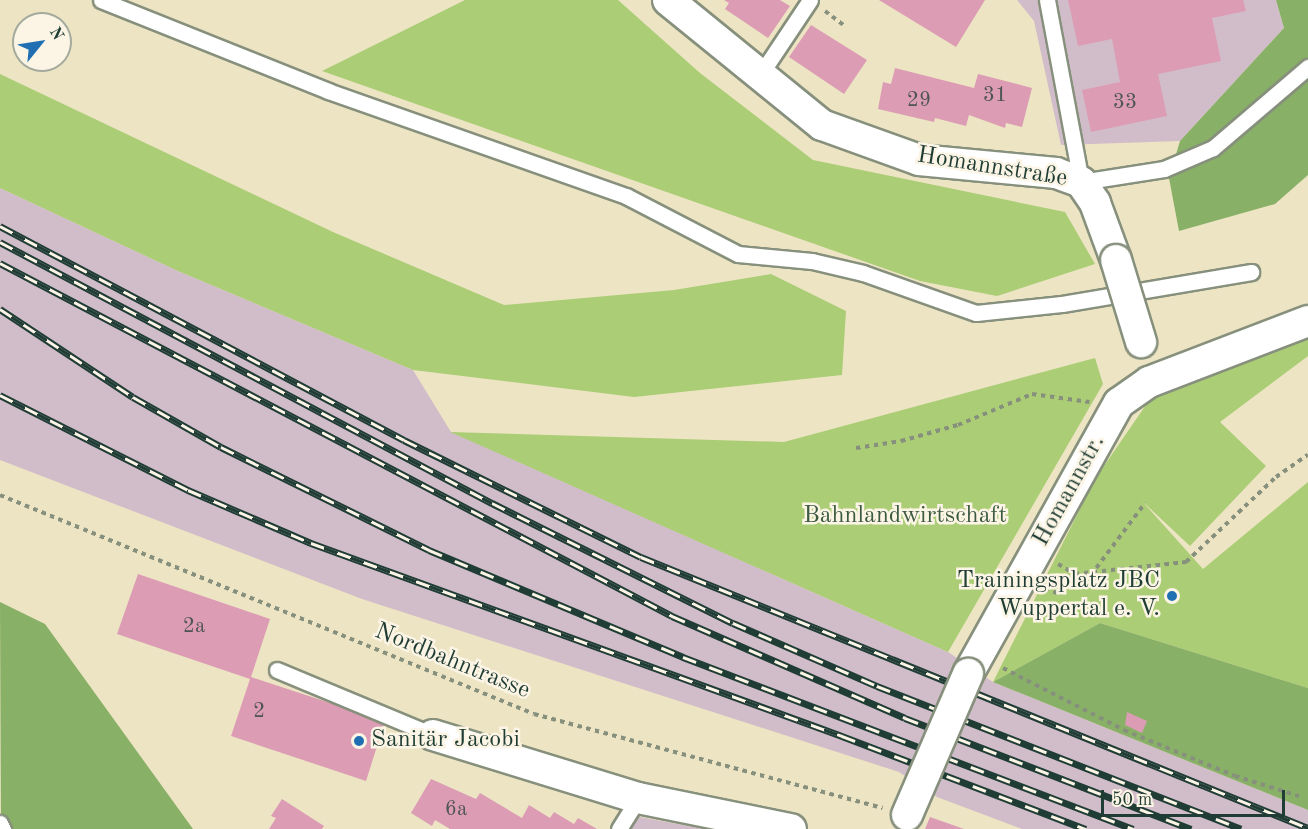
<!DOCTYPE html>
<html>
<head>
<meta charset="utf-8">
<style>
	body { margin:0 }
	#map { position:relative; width:1308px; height:829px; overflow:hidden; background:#ede4c4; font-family:"Old Standard TT",serif }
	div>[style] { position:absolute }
	.industrial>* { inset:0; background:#d1bdc9 }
	.green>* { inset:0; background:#abcd75 }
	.forest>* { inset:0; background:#88b066 }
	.building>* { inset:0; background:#dc9cb4 }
	.path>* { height:4px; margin-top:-2px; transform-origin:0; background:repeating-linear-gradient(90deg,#86907c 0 4.5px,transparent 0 9px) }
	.roads { filter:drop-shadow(2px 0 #86907c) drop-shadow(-2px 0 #86907c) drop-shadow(0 2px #86907c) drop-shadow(0 -2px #86907c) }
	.service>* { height:15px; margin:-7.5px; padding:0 7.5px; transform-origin:7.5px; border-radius:7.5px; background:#fff }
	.minor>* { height:30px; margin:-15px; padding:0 15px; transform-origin:15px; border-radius:15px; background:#fff }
	.rail>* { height:7px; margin-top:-3.5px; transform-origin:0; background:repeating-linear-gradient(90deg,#fcf5e5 0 14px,#1f3d34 0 28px); box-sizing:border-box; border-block:2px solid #1f3d34 }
	.bridges { filter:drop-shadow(2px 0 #86907c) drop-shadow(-2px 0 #86907c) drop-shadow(0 2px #86907c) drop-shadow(0 -2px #86907c) }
	.minor-bridge>* { height:30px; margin:-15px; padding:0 15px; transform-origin:15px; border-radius:15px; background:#fff }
	.dots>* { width:16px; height:16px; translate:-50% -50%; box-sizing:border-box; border:3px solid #fcf5e5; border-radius:50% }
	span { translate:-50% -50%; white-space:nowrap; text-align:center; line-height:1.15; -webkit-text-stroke:5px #fcf5e5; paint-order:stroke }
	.number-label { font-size:21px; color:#4e5554 }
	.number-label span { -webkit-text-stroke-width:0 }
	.street-label { font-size:24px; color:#1f3d34 }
	.park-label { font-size:24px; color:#3b5a41 }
	.poi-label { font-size:24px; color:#1f3d34 }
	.right { translate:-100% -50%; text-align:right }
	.left { translate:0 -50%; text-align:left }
	.north { position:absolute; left:12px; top:12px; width:60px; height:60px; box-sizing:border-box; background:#fcf5e5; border:2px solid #a4ab9e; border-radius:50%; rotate:60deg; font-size:16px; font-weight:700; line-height:24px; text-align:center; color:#1f3d34 }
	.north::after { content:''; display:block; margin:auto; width:21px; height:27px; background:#1f6fb2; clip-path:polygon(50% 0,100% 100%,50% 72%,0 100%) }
	.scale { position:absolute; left:1101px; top:790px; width:184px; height:27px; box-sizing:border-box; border:3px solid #1f3d34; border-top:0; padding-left:8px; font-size:18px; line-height:21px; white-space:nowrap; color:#1f3d34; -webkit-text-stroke:4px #fcf5e5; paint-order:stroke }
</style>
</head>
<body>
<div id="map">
	<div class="industrial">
		<i style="clip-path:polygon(1017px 0,1276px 0,1284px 28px,1180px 141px,1061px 145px,1034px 21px)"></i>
		<i style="clip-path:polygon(0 188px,178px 271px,413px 370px,451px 432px,948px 652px,993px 682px,1308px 810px,1308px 829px,1022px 829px,937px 797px,899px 772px,362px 599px,0 460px)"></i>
		<i style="clip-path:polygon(640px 817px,704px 829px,626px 829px,632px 819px)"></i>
	</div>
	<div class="green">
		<i style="clip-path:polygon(465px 0,618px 0,700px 73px,813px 160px,1065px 212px,1095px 264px,997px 296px,920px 281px,322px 71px)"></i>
		<i style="clip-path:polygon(0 74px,333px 232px,504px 305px,674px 290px,771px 274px,846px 311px,842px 375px,634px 397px,413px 370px,178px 271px,0 188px)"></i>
		<i style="clip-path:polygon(1308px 329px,1308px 356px,1220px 422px,1266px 466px,1190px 546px,1142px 501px,1203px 569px,1308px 482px,1308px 688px,1100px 623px,993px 682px,1095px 479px,1148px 402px,1169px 381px)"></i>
		<i style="clip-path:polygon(1095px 358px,1103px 384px,948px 652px,450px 432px,784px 442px)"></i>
	</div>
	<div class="forest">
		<i style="clip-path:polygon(1276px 0,1308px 0,1308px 175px,1275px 204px,1179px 231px,1169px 178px,1180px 141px,1284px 28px)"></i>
		<i style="clip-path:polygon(0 602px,45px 624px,193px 829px,1px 829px)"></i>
		<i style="clip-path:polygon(1100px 623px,1308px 688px,1308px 810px,993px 682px)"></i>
	</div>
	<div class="building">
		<i style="clip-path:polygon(724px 0,780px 0,790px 6px,768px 38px,725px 9px,729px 3px)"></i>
		<i style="clip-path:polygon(879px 0,985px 0,956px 47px)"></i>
		<i style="clip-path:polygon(1068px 0,1243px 0,1246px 11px,1212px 18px,1221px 61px,1158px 74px,1167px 116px,1091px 132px,1082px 90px,1120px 82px,1112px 39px,1078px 46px)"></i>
		<i style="clip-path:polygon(811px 25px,867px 60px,844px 94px,789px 57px)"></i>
		<i style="clip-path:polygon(895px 68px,974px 88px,978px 74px,1032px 88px,1022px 127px,1006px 123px,1005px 128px,969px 115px,966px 126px,935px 118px,934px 122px,878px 109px,883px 82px,891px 84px)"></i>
		<i style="clip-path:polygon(138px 574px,270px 619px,251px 677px,385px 721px,366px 781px,231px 736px,250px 679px,117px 634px)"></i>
		<i style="clip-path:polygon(1127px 712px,1147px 721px,1142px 733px,1125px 725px)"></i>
		<i style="clip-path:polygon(431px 779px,476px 799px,480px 793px,522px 818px,529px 805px,550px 818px,554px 812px,574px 824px,578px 818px,597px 829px,450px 829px,435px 820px,432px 826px,411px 813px)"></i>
		<i style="clip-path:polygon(282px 799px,324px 826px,322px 829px,269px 829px,276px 818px,271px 816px)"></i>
		<i style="clip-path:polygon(930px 817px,964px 829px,925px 829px)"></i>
	</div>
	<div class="path">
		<i style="left:825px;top:11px;width:25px;rotate:37deg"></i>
		<i style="left:856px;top:448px;width:46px;rotate:-8.8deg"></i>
		<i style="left:901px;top:441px;width:59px;rotate:-15.7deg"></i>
		<i style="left:958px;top:425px;width:80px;rotate:-22.7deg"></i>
		<i style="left:1032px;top:394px;width:58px;rotate:8deg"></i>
		<i style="left:0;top:495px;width:577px;rotate:22.3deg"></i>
		<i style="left:534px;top:714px;width:361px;rotate:15.1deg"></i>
		<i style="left:1058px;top:564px;width:20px;rotate:30deg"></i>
		<i style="left:1091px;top:575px;width:90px;rotate:-53.1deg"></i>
		<i style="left:1045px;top:588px;width:15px;rotate:23deg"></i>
		<i style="left:1059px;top:594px;width:26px;rotate:-51deg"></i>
		<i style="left:1075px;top:574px;width:112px;rotate:-6.2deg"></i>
		<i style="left:1186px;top:562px;width:124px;rotate:-43.4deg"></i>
		<i style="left:1276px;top:477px;width:39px;rotate:-35deg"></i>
		<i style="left:1003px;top:668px;width:136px;rotate:27.1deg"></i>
		<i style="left:1124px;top:730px;width:120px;rotate:22.5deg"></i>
		<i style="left:1235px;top:776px;width:67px;rotate:17.4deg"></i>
	</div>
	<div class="roads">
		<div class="service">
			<i style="left:101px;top:0;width:245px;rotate:21.8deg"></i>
			<i style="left:328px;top:91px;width:316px;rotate:19.4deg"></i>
			<i style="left:626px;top:196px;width:126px;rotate:27.4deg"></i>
			<i style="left:738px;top:254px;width:74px;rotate:5.4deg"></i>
			<i style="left:812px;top:261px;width:52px;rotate:13.2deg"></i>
			<i style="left:863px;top:273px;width:120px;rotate:19.5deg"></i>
			<i style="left:976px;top:313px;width:86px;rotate:-6deg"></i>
			<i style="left:1062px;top:304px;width:192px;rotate:-9.6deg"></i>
			<i style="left:1047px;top:0;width:185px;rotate:79.4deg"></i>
			<i style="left:1081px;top:182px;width:84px;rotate:-8.9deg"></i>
			<i style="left:1164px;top:169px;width:53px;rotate:-23.2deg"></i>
			<i style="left:1213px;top:148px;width:125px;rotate:-40.5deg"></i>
			<i style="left:760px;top:75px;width:90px;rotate:-56.3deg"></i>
			<i style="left:277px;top:670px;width:169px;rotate:22.6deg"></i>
			<i style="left:0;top:823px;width:7px;rotate:63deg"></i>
			<i style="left:619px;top:829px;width:36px;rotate:-58deg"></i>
		</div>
		<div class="minor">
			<i style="left:668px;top:0;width:198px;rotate:39.1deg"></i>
			<i style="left:822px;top:125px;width:103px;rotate:19.8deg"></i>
			<i style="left:919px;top:160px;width:138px;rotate:5.4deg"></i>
			<i style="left:1056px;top:173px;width:27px;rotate:20deg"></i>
			<i style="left:1081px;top:182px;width:25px;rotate:56deg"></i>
			<i style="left:1095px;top:203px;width:61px;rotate:69.8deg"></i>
			<i style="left:968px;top:674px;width:310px;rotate:-60.9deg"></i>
			<i style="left:1119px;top:403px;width:37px;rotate:-35deg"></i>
			<i style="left:1149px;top:382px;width:170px;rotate:-21deg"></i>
			<i style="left:433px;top:735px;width:214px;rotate:17.1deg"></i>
			<i style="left:638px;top:798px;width:156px;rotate:11.5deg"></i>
		</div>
	</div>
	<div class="rail">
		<i style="left:0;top:226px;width:457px;rotate:27.9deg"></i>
		<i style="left:404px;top:440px;width:264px;rotate:26.3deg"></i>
		<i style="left:641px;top:557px;width:720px;rotate:22.11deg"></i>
		<i style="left:0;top:242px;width:557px;rotate:27.95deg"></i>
		<i style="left:492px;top:503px;width:269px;rotate:26.5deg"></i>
		<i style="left:733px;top:623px;width:157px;rotate:23.6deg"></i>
		<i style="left:877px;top:686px;width:391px;rotate:21.4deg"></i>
		<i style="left:0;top:263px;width:759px;rotate:27.71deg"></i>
		<i style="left:672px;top:616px;width:254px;rotate:23.6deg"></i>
		<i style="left:905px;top:718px;width:307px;rotate:21.2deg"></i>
		<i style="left:0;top:309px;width:159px;rotate:33.5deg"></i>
		<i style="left:133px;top:397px;width:101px;rotate:29.6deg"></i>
		<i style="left:221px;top:447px;width:232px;rotate:26.3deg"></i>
		<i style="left:429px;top:550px;width:276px;rotate:22.8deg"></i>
		<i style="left:683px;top:657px;width:482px;rotate:20.9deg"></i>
		<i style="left:0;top:395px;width:211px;rotate:26.8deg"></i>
		<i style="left:188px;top:490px;width:134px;rotate:23.3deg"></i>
		<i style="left:311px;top:543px;width:565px;rotate:19.97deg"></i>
		<i style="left:842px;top:736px;width:261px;rotate:20.9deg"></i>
	</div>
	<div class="bridges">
		<div class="minor-bridge">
			<i style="left:1116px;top:260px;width:86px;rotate:73deg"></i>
			<i style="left:907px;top:815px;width:154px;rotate:-66.6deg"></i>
		</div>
	</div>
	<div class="dots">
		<i style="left:1172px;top:596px;background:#1f6fb2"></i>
		<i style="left:359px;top:741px;background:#1f6fb2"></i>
	</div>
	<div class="number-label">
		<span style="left:995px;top:96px">31</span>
		<span style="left:919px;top:101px">29</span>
		<span style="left:1125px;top:103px">33</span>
		<span style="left:194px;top:627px">2a</span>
		<span style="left:259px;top:712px">2</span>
		<span style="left:456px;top:810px">6a</span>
	</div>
	<div class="street-label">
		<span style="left:992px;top:168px;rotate:9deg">Homannstraße</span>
		<span style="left:1070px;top:491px;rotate:-61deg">Homannstr.</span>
		<span style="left:452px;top:662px;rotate:22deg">Nordbahntrasse</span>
	</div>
	<div class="park-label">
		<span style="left:905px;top:517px">Bahnlandwirtschaft</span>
	</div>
	<div class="poi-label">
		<span class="right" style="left:1160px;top:596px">Trainingsplatz JBC<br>Wuppertal e. V.</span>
		<span class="left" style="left:371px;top:741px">Sanitär Jacobi</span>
	</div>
	<div class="north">N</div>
	<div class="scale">50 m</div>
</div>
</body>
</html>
